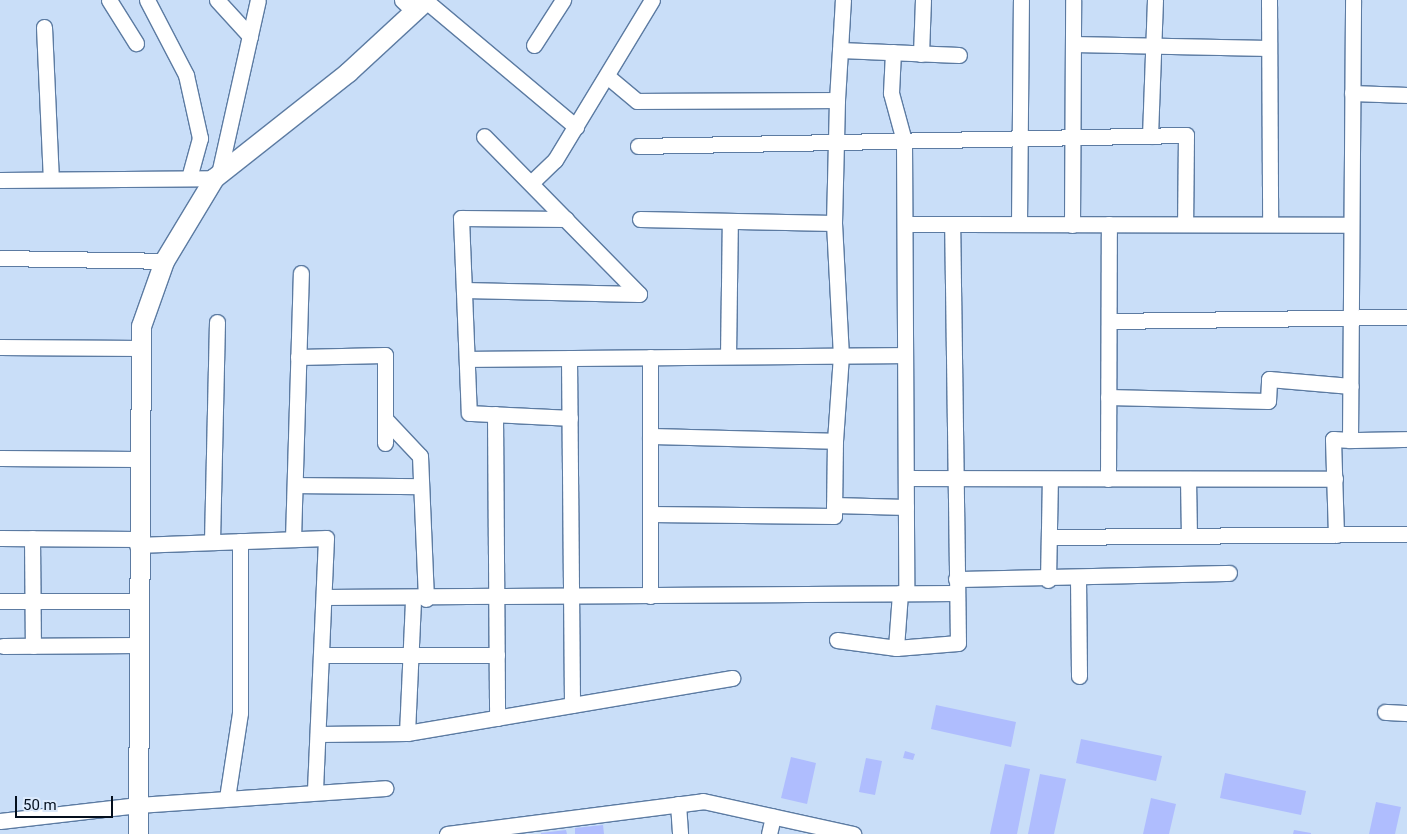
<!DOCTYPE html>
<html>
<head>
<meta charset="utf-8">
<style>
	body { margin:0 }
	#map { position:relative; width:1407px; height:834px; overflow:hidden; background:#c9def8; font-family:Roboto,sans-serif }
	div>[style] { position:absolute }
	.building>* { inset:0; background:#afbdfe }
	.roads { filter:drop-shadow(1px 0 #5c7ba2) drop-shadow(-1px 0 #5c7ba2) drop-shadow(0 1px #5c7ba2) drop-shadow(0 -1px #5c7ba2) }
	.minor>* { height:15px; margin:-7.5px; padding:0 7.5px; transform-origin:7.5px; border-radius:7.5px; background:#fff }
	.tertiary>* { height:19px; margin:-9.5px; padding:0 9.5px; transform-origin:9.5px; border-radius:9.5px; background:#fff }
	span { translate:-50% -50%; white-space:nowrap; text-align:center; line-height:1.15; -webkit-text-stroke:4.5px #dceafc; paint-order:stroke }
	.scale { position:absolute; left:15px; top:796px; width:98px; height:22px; box-sizing:border-box; border:2px solid #040f1d; border-top:0; padding-left:6px; font-size:15px; line-height:18px; white-space:nowrap; color:#040f1d; -webkit-text-stroke:4px #dceafc; paint-order:stroke }
</style>
</head>
<body>
<div id="map">
	<div class="building">
		<i style="clip-path:polygon(936px 705px,1016px 722px,1011px 747px,931px 729px)"></i>
		<i style="clip-path:polygon(1081px 739px,1162px 756px,1156px 781px,1076px 763px)"></i>
		<i style="clip-path:polygon(905px 751px,915px 754px,913px 760px,903px 758px)"></i>
		<i style="clip-path:polygon(791px 757px,816px 763px,807px 804px,781px 798px)"></i>
		<i style="clip-path:polygon(866px 758px,882px 761px,875px 795px,859px 792px)"></i>
		<i style="clip-path:polygon(1005px 764px,1030px 769px,1017px 834px,990px 834px)"></i>
		<i style="clip-path:polygon(1225px 773px,1306px 791px,1301px 815px,1220px 798px)"></i>
		<i style="clip-path:polygon(1040px 774px,1066px 779px,1054px 834px,1028px 834px)"></i>
		<i style="clip-path:polygon(1151px 798px,1176px 804px,1169px 834px,1143px 834px)"></i>
		<i style="clip-path:polygon(1376px 802px,1401px 807px,1395px 834px,1369px 834px)"></i>
		<i style="clip-path:polygon(603px 825px,604px 834px,575px 834px,575px 828px)"></i>
		<i style="clip-path:polygon(566px 830px,567px 834px,541px 834px,541px 833px)"></i>
		<i style="clip-path:polygon(1294px 830px,1311px 833px,1311px 834px,1293px 834px)"></i>
	</div>
	<div class="roads">
		<div class="minor">
			<i style="left:109px;top:0;width:51px;rotate:57.9deg"></i>
			<i style="left:147px;top:0;width:85px;rotate:62.5deg"></i>
			<i style="left:186px;top:75px;width:65px;rotate:77.5deg"></i>
			<i style="left:200px;top:138px;width:41px;rotate:105.4deg"></i>
			<i style="left:217px;top:0;width:49px;rotate:47.5deg"></i>
			<i style="left:402px;top:0;width:16px;rotate:43deg"></i>
			<i style="left:1269px;top:0;width:224px;rotate:89.7deg"></i>
			<i style="left:426px;top:1px;width:196px;rotate:40deg"></i>
			<i style="left:44px;top:27px;width:152px;rotate:87.4deg"></i>
			<i style="left:1073px;top:44px;width:196px;rotate:1.2deg"></i>
			<i style="left:534px;top:45px;width:54px;rotate:-57.2deg"></i>
			<i style="left:840px;top:50px;width:119px;rotate:2.4deg"></i>
			<i style="left:893px;top:52px;width:41px;rotate:92.8deg"></i>
			<i style="left:891px;top:93px;width:50px;rotate:74.8deg"></i>
			<i style="left:904px;top:141px;width:452px;rotate:89.7deg"></i>
			<i style="left:921px;top:54px;width:54px;rotate:-87.9deg"></i>
			<i style="left:607px;top:76px;width:39px;rotate:40deg"></i>
			<i style="left:637px;top:101px;width:200px;rotate:-0.3deg"></i>
			<i style="left:837px;top:100px;width:100px;rotate:-86.6deg"></i>
			<i style="left:1352px;top:93px;width:55px;rotate:2.1deg"></i>
			<i style="left:1150px;top:136px;width:136px;rotate:-87.9deg"></i>
			<i style="left:638px;top:146px;width:548px;rotate:-1.15deg"></i>
			<i style="left:1186px;top:135px;width:89px;rotate:90.6deg"></i>
			<i style="left:219px;top:174px;width:178px;rotate:-77.4deg"></i>
			<i style="left:0;top:180px;width:214px;rotate:-0.5deg"></i>
			<i style="left:531px;top:183px;width:33px;rotate:-44deg"></i>
			<i style="left:555px;top:160px;width:187px;rotate:-58.8deg"></i>
			<i style="left:566px;top:219px;width:105px;rotate:-179.5deg"></i>
			<i style="left:461px;top:218px;width:195px;rotate:87.7deg"></i>
			<i style="left:469px;top:413px;width:101px;rotate:2.8deg"></i>
			<i style="left:640px;top:219px;width:194px;rotate:1.2deg"></i>
			<i style="left:834px;top:223px;width:123px;rotate:-88.6deg"></i>
			<i style="left:834px;top:223px;width:132px;rotate:87deg"></i>
			<i style="left:841px;top:355px;width:86px;rotate:94deg"></i>
			<i style="left:905px;top:224px;width:446px;rotate:0.1deg"></i>
			<i style="left:1019px;top:224px;width:224px;rotate:-89.5deg"></i>
			<i style="left:1072px;top:225px;width:225px;rotate:-89.7deg"></i>
			<i style="left:0;top:258px;width:164px;rotate:1deg"></i>
			<i style="left:464px;top:290px;width:175px;rotate:1.3deg"></i>
			<i style="left:639px;top:294px;width:221px;rotate:-134.5deg"></i>
			<i style="left:1109px;top:321px;width:298px;rotate:-0.8deg"></i>
			<i style="left:0;top:347px;width:140px;rotate:0.4deg"></i>
			<i style="left:728px;top:356px;width:135px;rotate:-89.2deg"></i>
			<i style="left:298px;top:357px;width:87px;rotate:-1.3deg"></i>
			<i style="left:385px;top:355px;width:88px;rotate:90deg"></i>
			<i style="left:650px;top:357px;width:239px;rotate:90deg"></i>
			<i style="left:569px;top:358px;width:347px;rotate:89.5deg"></i>
			<i style="left:467px;top:359px;width:438px;rotate:-0.5deg"></i>
			<i style="left:1108px;top:397px;width:160px;rotate:1.4deg"></i>
			<i style="left:1268px;top:401px;width:22px;rotate:-87deg"></i>
			<i style="left:1269px;top:379px;width:82px;rotate:4.9deg"></i>
			<i style="left:495px;top:414px;width:304px;rotate:89.6deg"></i>
			<i style="left:385px;top:419px;width:51px;rotate:46.6deg"></i>
			<i style="left:420px;top:456px;width:143px;rotate:87.6deg"></i>
			<i style="left:650px;top:436px;width:185px;rotate:1.5deg"></i>
			<i style="left:835px;top:441px;width:75px;rotate:90.8deg"></i>
			<i style="left:834px;top:516px;width:184px;rotate:-179.4deg"></i>
			<i style="left:1350px;top:440px;width:57px;rotate:-1deg"></i>
			<i style="left:0;top:458px;width:137px;rotate:0.4deg"></i>
			<i style="left:906px;top:478px;width:429px;rotate:0.1deg"></i>
			<i style="left:1108px;top:479px;width:255px;rotate:-89.8deg"></i>
			<i style="left:1188px;top:479px;width:57px;rotate:89deg"></i>
			<i style="left:295px;top:485px;width:124px;rotate:0.5deg"></i>
			<i style="left:834px;top:505px;width:72px;rotate:1.6deg"></i>
			<i style="left:1336px;top:535px;width:96px;rotate:-91.8deg"></i>
			<i style="left:1333px;top:439px;width:17px;rotate:3deg"></i>
			<i style="left:1350px;top:440px;width:440px;rotate:-89.6deg"></i>
			<i style="left:1049px;top:537px;width:358px;rotate:-0.5deg"></i>
			<i style="left:0;top:538px;width:137px;rotate:0.4deg"></i>
			<i style="left:32px;top:538px;width:108px;rotate:89.5deg"></i>
			<i style="left:293px;top:539px;width:266px;rotate:-88.3deg"></i>
			<i style="left:212px;top:542px;width:220px;rotate:-88.7deg"></i>
			<i style="left:137px;top:545px;width:189px;rotate:-2.1deg"></i>
			<i style="left:326px;top:538px;width:253px;rotate:92.5deg"></i>
			<i style="left:1078px;top:578px;width:98px;rotate:89.4deg"></i>
			<i style="left:956px;top:579px;width:273px;rotate:-1.3deg"></i>
			<i style="left:1048px;top:580px;width:101px;rotate:-88.9deg"></i>
			<i style="left:900px;top:593px;width:55px;rotate:94.2deg"></i>
			<i style="left:896px;top:648px;width:62px;rotate:-4.6deg"></i>
			<i style="left:958px;top:643px;width:419px;rotate:-90.8deg"></i>
			<i style="left:324px;top:597px;width:633px;rotate:-0.36deg"></i>
			<i style="left:0;top:601px;width:137px"></i>
			<i style="left:837px;top:640px;width:60px;rotate:7.7deg"></i>
			<i style="left:3px;top:646px;width:134px;rotate:-0.4deg"></i>
			<i style="left:321px;top:655px;width:176px"></i>
			<i style="left:1385px;top:712px;width:22px;rotate:3deg"></i>
			<i style="left:407px;top:733px;width:134px;rotate:-87.4deg"></i>
			<i style="left:318px;top:734px;width:89px;rotate:-0.6deg"></i>
			<i style="left:407px;top:733px;width:330px;rotate:-9.6deg"></i>
			<i style="left:227px;top:798px;width:86px;rotate:-81.3deg"></i>
			<i style="left:240px;top:713px;width:172px;rotate:-90deg"></i>
			<i style="left:678px;top:804px;width:30px;rotate:86deg"></i>
			<i style="left:0;top:821px;width:139px;rotate:-6.6deg"></i>
			<i style="left:138px;top:805px;width:248px;rotate:-3.9deg"></i>
			<i style="left:447px;top:834px;width:258px;rotate:-7.3deg"></i>
			<i style="left:703px;top:801px;width:154px;rotate:12.4deg"></i>
			<i style="left:769px;top:834px;width:18px;rotate:-77deg"></i>
		</div>
		<div class="tertiary">
			<i style="left:138px;top:834px;width:508px;rotate:-89.66deg"></i>
			<i style="left:141px;top:326px;width:69px;rotate:-70.5deg"></i>
			<i style="left:164px;top:261px;width:97px;rotate:-58.9deg"></i>
			<i style="left:214px;top:178px;width:171px;rotate:-38.3deg"></i>
			<i style="left:348px;top:72px;width:106px;rotate:-42.7deg"></i>
		</div>
	</div>
	<div class="scale">50 m</div>
</div>
</body>
</html>
